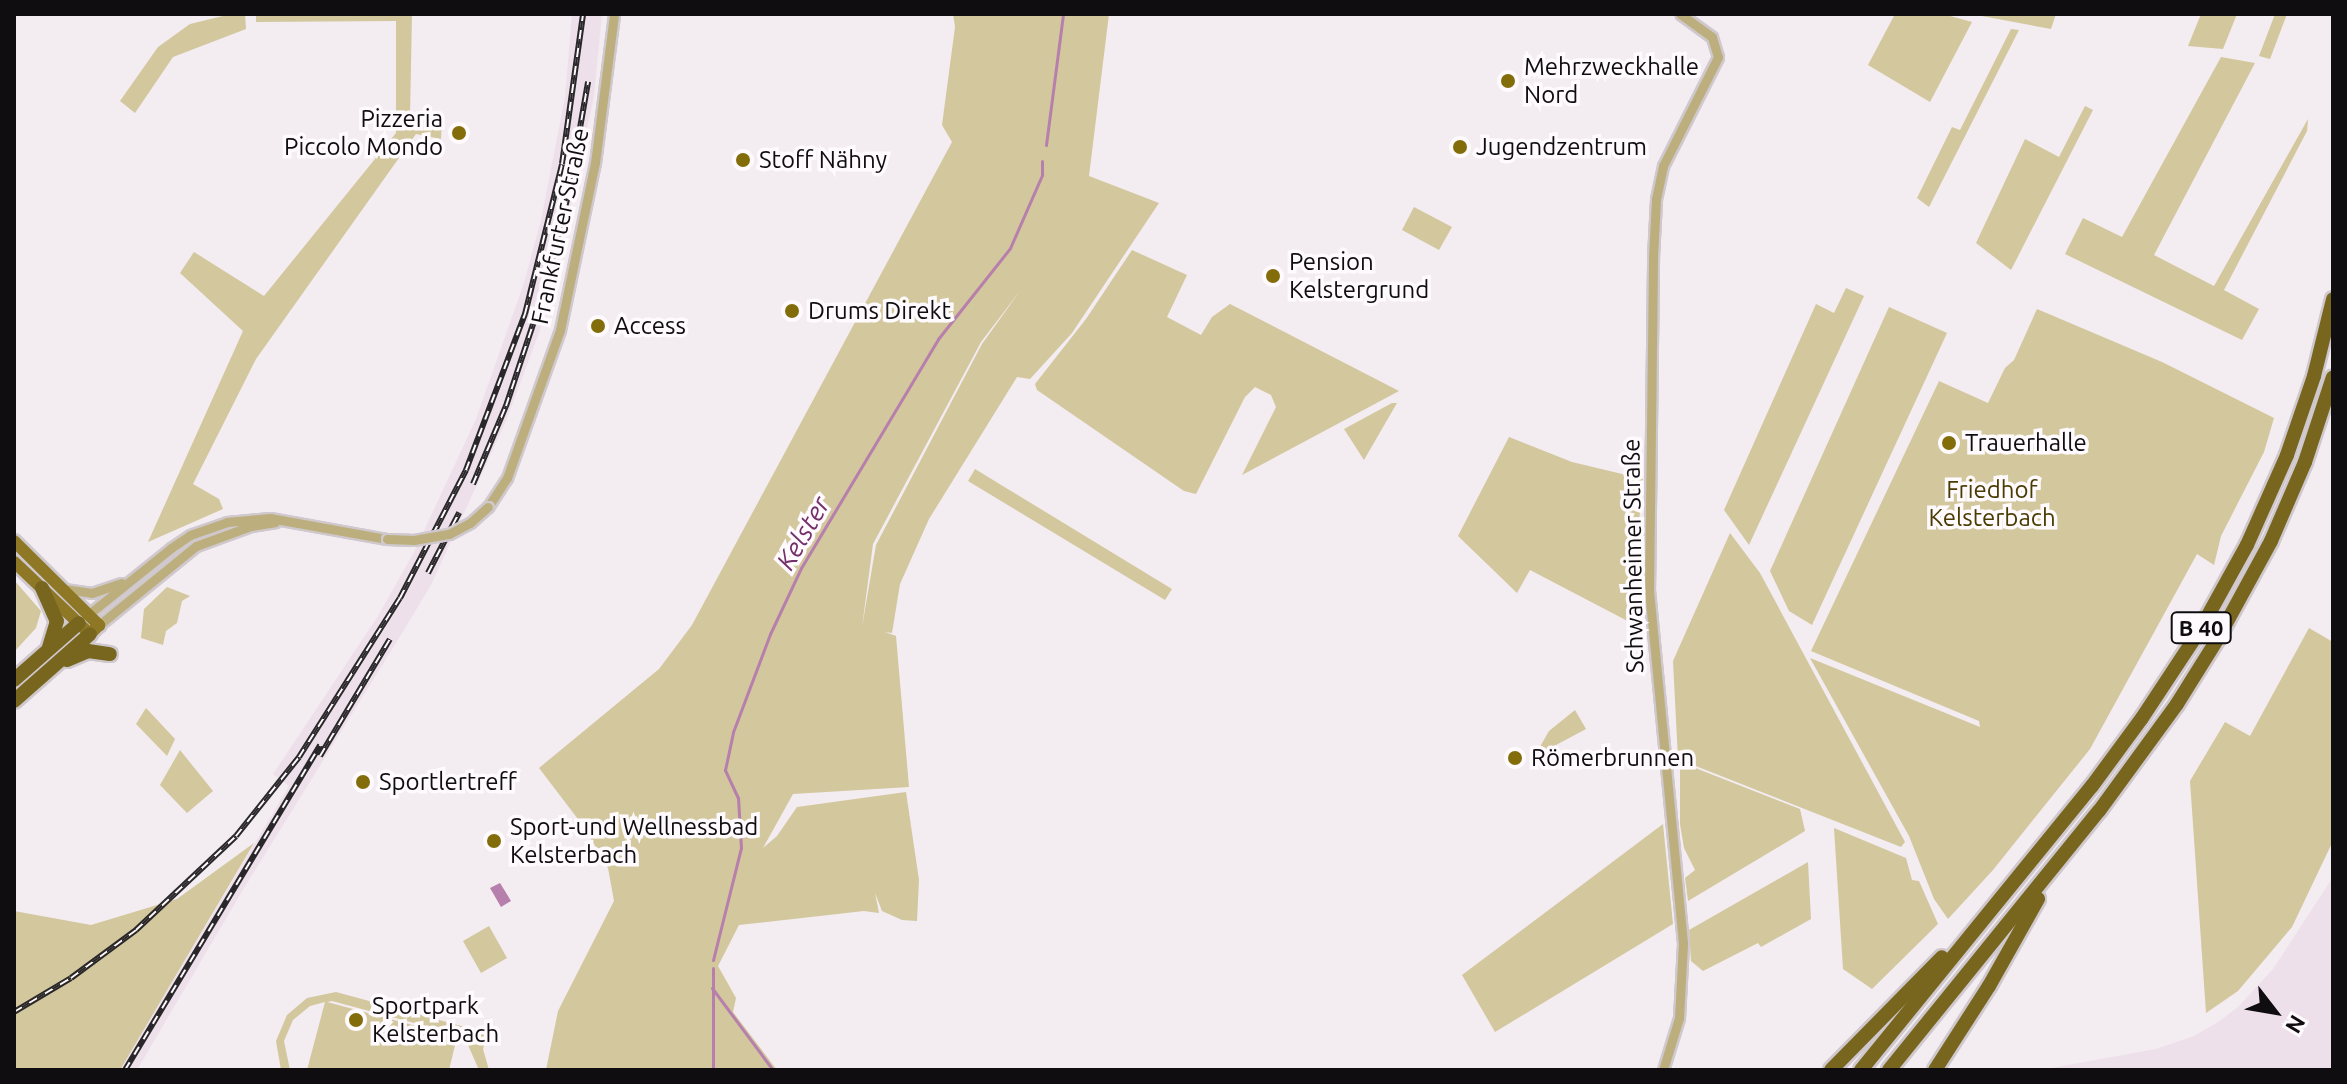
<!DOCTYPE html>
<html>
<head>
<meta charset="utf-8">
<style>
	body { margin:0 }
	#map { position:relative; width:2347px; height:1084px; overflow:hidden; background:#f3ecf1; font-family:Ubuntu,sans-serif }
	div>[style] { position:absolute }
	.built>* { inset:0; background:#eee0eb }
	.green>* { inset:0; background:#d3c79d }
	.water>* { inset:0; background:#b77fac }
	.stream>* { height:3px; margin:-1.5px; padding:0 1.5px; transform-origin:1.5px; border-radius:1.5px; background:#b77fac }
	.roads { filter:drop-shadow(2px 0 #cfc8cd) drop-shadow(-2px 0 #cfc8cd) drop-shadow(0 2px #cfc8cd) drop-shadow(0 -2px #cfc8cd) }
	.minor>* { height:9px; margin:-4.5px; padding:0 4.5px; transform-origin:4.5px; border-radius:4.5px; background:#bdaf7d }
	.major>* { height:12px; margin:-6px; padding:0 6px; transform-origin:6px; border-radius:6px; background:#8e7825 }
	.highway>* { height:14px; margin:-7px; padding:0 7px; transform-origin:7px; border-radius:7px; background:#78661f }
	.rail>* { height:6px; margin-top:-3px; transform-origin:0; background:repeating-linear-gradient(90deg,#fefafd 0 9px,#292729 0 18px); box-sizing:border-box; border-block:2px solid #292729 }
	.bridges { filter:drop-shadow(2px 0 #cfc8cd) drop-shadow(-2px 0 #cfc8cd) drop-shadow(0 2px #cfc8cd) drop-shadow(0 -2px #cfc8cd) }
	.minor-bridge>* { height:9px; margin:-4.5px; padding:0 4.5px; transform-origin:4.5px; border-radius:4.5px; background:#bdaf7d }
	.dots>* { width:22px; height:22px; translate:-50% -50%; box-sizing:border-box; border:4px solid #fefafd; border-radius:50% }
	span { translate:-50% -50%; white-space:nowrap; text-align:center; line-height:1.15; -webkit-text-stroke:7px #fefafd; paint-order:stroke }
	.shield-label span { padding:2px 6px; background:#fefafd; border:2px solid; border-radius:6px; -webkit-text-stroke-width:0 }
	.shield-label { font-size:22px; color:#0f0d0f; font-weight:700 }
	.poi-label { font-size:24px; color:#0f0d0f }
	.left { translate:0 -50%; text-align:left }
	.right { translate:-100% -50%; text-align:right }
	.street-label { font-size:24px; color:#0f0d0f }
	.park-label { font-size:24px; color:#4a3c01 }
	.water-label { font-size:26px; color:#732f69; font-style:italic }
	.frame { position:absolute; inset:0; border:16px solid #0f0d0f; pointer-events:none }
	.north { position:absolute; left:2235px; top:972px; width:80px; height:80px; -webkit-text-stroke:6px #fefafd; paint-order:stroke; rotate:121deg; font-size:22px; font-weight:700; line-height:32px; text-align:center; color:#0f0d0f }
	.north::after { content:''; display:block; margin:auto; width:28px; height:36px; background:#0f0d0f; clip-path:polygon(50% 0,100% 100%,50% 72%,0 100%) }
</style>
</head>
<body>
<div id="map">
	<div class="built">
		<i style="clip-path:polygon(572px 14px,602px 14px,594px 96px,549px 306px,506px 421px,431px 585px,396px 643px,244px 888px,137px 1070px,120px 1070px,289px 786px,273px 774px,378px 616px,414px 552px,476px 419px,524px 283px,541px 220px,565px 97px)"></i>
		<i style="clip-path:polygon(2333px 877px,2333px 1070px,2040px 1070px,2156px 1049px,2194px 1036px,2218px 1022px,2238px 1007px,2273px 969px)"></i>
	</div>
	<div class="green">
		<i style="clip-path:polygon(231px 14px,245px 14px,246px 29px,173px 57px,135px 113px,120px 101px,158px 47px,190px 24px)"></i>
		<i style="clip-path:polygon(256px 14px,412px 14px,410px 115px,442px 115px,441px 139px,416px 134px,256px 359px,193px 484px,219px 499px,223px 509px,148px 542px,243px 331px,180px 273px,194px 252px,264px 296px,396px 133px,396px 21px,256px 22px)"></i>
		<i style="clip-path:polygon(evenodd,953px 14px,1109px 14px,1089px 176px,1159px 203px,1072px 333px,1030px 379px,1017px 377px,929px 519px,900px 584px,892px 633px,885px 632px,896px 636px,909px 787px,793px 794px,763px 848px,777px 836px,797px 807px,906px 792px,919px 880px,917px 921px,902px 920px,882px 911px,875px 893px,879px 913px,864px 911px,739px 925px,718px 966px,736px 998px,733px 1012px,777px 1070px,546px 1070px,558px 1011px,614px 901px,608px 868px,584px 827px,539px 768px,659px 669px,692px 625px,952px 142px,942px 125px,955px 27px,953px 14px,1020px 291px,982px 344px,876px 545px,862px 627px,873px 544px,981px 342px,1020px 291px)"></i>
		<i style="clip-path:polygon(1895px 14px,1943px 14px,1972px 22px,1930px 102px,1868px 65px)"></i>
		<i style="clip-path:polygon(1971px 14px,2056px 14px,2051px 29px)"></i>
		<i style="clip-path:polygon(2201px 14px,2237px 14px,2223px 49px,2188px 46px)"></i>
		<i style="clip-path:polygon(2275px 14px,2287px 14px,2270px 59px,2259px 56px)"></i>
		<i style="clip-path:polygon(2011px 29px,2019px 30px,1929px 207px,1917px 198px,1952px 127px,1960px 130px)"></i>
		<i style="clip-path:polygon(2221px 57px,2255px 63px,2154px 255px,2214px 286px,2308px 119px,2307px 131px,2224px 290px,2259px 309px,2242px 340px,2065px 254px,2083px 218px,2122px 237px)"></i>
		<i style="clip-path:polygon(2085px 106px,2093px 110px,2011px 270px,1976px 243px,2025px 139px,2059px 157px)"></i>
		<i style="clip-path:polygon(1414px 207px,1452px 227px,1439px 250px,1402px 230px)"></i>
		<i style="clip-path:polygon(1132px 250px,1187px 275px,1167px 317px,1201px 335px,1212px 317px,1230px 304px,1399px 391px,1242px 475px,1276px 407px,1271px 395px,1255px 387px,1245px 397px,1196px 494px,1184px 491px,1037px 390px,1035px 384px,1086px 319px)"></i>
		<i style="clip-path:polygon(1846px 288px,1864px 296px,1749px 545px,1724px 510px,1816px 304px,1834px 313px)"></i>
		<i style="clip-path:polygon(1889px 307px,1947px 333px,1812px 625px,1789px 611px,1770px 571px)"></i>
		<i style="clip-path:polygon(2037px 309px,2162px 362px,2274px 418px,2264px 452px,2221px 536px,2214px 565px,2197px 554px,2090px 749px,1993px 870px,1948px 919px,1934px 899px,1909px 836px,1810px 658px,1980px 727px,1979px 721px,1811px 651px,1939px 381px,1988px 403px,2005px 368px,2014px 360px)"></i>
		<i style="clip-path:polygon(1392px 403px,1397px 403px,1364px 460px,1344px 429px)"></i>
		<i style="clip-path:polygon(1509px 437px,1572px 462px,1643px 479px,1635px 567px,1641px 628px,1530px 570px,1517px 593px,1458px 536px)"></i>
		<i style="clip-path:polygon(975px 469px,1172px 589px,1165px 600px,968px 481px)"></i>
		<i style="clip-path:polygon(1730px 533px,1760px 573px,1905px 842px,1901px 847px,1678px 759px,1673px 661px)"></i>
		<i style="clip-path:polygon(14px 580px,41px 611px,36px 628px,14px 652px)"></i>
		<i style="clip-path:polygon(167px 587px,190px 596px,182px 601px,177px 623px,166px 631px,163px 645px,141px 638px,144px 609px)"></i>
		<i style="clip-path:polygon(2309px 628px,2333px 642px,2333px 841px,2292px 927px,2238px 991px,2206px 1013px,2190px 781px,2225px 722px,2250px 736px)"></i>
		<i style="clip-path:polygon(146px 708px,175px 739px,167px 756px,136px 724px)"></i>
		<i style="clip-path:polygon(1575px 710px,1586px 729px,1541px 753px,1537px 752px,1549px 731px)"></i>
		<i style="clip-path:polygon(180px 750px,213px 791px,187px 813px,160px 785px)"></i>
		<i style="clip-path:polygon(1680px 762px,1800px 809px,1805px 831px,1688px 901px,1685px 878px,1695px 870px,1684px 848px,1680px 824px)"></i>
		<i style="clip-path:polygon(1663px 824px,1673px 924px,1495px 1032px,1462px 975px)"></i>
		<i style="clip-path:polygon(1834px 828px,1906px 858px,1912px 880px,1919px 881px,1938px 924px,1872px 989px,1843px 969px)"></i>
		<i style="clip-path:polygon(254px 843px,120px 1070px,14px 1070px,14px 911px,91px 925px,177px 899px)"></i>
		<i style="clip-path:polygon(1808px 862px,1811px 919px,1761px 947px,1758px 943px,1703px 971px,1691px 961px,1689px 930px)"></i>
		<i style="clip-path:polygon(489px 926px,507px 958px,481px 973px,463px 941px)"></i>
		<i style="clip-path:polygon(336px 992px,487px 1033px,483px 1049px,489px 1070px,479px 1070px,468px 1045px,459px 1037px,448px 1032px,332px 1001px,327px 1002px,457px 1037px,449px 1070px,307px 1070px,325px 1002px,310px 1006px,293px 1020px,284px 1041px,290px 1070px,281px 1070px,276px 1041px,287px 1015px,307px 998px)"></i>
	</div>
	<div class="water">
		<i style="clip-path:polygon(500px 883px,511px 901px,501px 907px,490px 888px)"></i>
	</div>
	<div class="stream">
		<i style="left:1046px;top:145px;width:132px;rotate:-82.6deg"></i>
		<i style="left:713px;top:960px;width:115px;rotate:-76deg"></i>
		<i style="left:741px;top:848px;width:50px;rotate:-93.4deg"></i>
		<i style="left:738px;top:798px;width:31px;rotate:-115deg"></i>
		<i style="left:725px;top:770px;width:39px;rotate:-78deg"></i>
		<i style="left:733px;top:732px;width:105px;rotate:-69.3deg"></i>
		<i style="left:770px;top:634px;width:73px;rotate:-64.8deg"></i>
		<i style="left:801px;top:568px;width:267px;rotate:-59.1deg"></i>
		<i style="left:938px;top:339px;width:116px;rotate:-51.6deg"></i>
		<i style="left:1010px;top:248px;width:80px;rotate:-66.3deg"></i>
		<i style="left:1042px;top:175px;width:14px;rotate:-90deg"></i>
		<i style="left:713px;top:968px;width:102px;rotate:90deg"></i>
		<i style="left:712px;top:988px;width:102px;rotate:53.4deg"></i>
	</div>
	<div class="roads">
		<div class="minor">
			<i style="left:488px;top:507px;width:35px;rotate:-57deg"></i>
			<i style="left:507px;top:478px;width:157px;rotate:-70.3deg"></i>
			<i style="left:560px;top:330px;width:171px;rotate:-78.2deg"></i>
			<i style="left:595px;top:163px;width:150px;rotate:-82.7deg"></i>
			<i style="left:64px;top:589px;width:28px;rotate:8deg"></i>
			<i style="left:92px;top:593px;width:31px;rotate:-19deg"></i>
			<i style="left:89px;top:614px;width:105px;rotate:-38.8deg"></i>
			<i style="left:171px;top:548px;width:23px;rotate:-34deg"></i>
			<i style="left:190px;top:535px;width:39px;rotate:-19deg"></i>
			<i style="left:227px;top:522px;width:43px;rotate:-5.3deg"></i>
			<i style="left:270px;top:518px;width:119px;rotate:10.2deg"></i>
			<i style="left:99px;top:625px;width:125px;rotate:-39.2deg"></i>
			<i style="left:196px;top:546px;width:59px;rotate:-20deg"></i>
			<i style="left:251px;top:526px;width:24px;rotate:-9deg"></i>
			<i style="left:1663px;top:1070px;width:54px;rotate:-72.9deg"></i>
			<i style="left:1679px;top:1018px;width:75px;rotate:-86.9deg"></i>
			<i style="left:1683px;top:943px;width:353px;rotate:-95.5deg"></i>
			<i style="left:1649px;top:592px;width:335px;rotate:-89.3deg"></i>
			<i style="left:1653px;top:257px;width:58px;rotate:-87deg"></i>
			<i style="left:1656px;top:199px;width:34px;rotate:-78deg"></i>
			<i style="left:1663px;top:166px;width:122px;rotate:-63.2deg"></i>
			<i style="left:1718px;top:57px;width:21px;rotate:-107deg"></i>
			<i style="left:1712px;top:37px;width:39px;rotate:-144deg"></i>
		</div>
		<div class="major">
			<i style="left:14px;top:541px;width:120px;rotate:44.7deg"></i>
			<i style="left:99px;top:625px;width:13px;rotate:135deg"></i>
			<i style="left:90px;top:634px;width:105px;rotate:-136.5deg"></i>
		</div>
		<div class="highway">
			<i style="left:42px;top:588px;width:36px;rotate:66deg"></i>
			<i style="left:57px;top:621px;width:27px;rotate:107deg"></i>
			<i style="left:67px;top:660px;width:23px;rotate:-23deg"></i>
			<i style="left:88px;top:651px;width:22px;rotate:8deg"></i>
			<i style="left:14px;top:680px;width:86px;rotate:-41.2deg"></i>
			<i style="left:14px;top:701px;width:101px;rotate:-41.4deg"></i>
			<i style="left:1831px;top:1070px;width:158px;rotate:-45.5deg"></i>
			<i style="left:1861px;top:1070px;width:366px;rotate:-50.9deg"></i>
			<i style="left:2092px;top:786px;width:84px;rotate:-53.7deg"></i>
			<i style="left:2142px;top:718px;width:105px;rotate:-56.6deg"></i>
			<i style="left:2200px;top:630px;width:97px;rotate:-61.1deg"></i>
			<i style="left:2247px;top:545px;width:98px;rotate:-66deg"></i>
			<i style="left:2287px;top:455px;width:83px;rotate:-71.1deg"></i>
			<i style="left:2314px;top:376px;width:79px;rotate:-76.1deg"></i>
			<i style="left:1889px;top:1070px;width:333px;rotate:-51deg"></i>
			<i style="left:2099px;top:811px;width:132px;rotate:-53.9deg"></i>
			<i style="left:2177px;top:704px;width:75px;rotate:-58deg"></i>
			<i style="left:2217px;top:640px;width:113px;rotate:-61.4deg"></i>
			<i style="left:2271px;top:541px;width:86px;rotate:-66.7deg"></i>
			<i style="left:2305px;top:462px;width:89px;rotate:-71.8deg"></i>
			<i style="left:1935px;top:1070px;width:100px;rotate:-57.3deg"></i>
			<i style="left:1989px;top:986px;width:100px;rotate:-60.6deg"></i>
		</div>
	</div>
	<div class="rail">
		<i style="left:473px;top:484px;width:85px;rotate:-67.1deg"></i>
		<i style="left:506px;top:406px;width:131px;rotate:-71.7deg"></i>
		<i style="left:547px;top:282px;width:94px;rotate:-76.4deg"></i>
		<i style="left:569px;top:191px;width:111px;rotate:-80.1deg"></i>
		<i style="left:428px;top:573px;width:68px;rotate:-62.7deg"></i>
		<i style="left:320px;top:756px;width:136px;rotate:-59.1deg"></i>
		<i style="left:14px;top:1012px;width:66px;rotate:-30.8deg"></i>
		<i style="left:71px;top:978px;width:81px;rotate:-36.4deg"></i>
		<i style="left:136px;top:930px;width:137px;rotate:-43.2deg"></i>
		<i style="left:236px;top:836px;width:101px;rotate:-51.4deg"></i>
		<i style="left:299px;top:757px;width:188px;rotate:-57.6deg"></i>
		<i style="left:400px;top:598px;width:144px;rotate:-62.7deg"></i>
		<i style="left:466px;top:470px;width:167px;rotate:-69.3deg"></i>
		<i style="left:525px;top:314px;width:154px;rotate:-76.1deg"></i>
		<i style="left:562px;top:164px;width:151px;rotate:-82deg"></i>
		<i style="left:125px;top:1070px;width:379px;rotate:-59deg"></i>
	</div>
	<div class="bridges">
		<div class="minor-bridge">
			<i style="left:387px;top:539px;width:27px;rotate:2deg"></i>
			<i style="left:414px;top:540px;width:36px;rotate:-10deg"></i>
			<i style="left:449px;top:534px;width:24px;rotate:-28deg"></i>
			<i style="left:470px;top:523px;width:24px;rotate:-42deg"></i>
		</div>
	</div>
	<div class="dots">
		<i style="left:1508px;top:81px;background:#836d0a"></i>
		<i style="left:459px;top:133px;background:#836d0a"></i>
		<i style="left:1460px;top:147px;background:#836d0a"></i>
		<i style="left:743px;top:160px;background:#836d0a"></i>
		<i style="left:1273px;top:276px;background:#836d0a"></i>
		<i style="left:792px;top:311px;background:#836d0a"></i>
		<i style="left:598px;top:326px;background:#836d0a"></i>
		<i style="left:1949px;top:443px;background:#836d0a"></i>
		<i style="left:1515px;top:758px;background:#836d0a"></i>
		<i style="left:363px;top:782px;background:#836d0a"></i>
		<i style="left:494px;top:841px;background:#836d0a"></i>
		<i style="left:356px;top:1020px;background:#836d0a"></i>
	</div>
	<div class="shield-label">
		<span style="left:2201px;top:628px">B 40</span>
	</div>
	<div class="poi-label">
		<span class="left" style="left:1524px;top:81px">Mehrzweckhalle<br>Nord</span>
		<span class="right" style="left:443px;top:133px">Pizzeria<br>Piccolo Mondo</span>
		<span class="left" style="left:1476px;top:147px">Jugendzentrum</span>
		<span class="left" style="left:759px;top:160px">Stoff Nähny</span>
		<span class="left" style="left:1289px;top:276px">Pension<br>Kelstergrund</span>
		<span class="left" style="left:808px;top:311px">Drums Direkt</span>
		<span class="left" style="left:614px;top:326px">Access</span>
		<span class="left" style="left:1965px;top:443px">Trauerhalle</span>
		<span class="left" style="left:1531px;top:758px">Römerbrunnen</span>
		<span class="left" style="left:379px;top:782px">Sportlertreff</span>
		<span class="left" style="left:510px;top:841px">Sport-und Wellnessbad<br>Kelsterbach</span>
		<span class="left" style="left:372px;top:1020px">Sportpark<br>Kelsterbach</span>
	</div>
	<div class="street-label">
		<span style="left:560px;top:226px;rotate:-78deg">Frankfurter Straße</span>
		<span style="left:1633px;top:556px;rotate:-91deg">Schwanheimer Straße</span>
	</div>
	<div class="park-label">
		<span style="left:1992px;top:504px">Friedhof<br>Kelsterbach</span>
	</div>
	<div class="water-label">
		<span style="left:803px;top:533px;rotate:-60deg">Kelster</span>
	</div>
	<div class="frame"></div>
	<div class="north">N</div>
</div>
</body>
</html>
